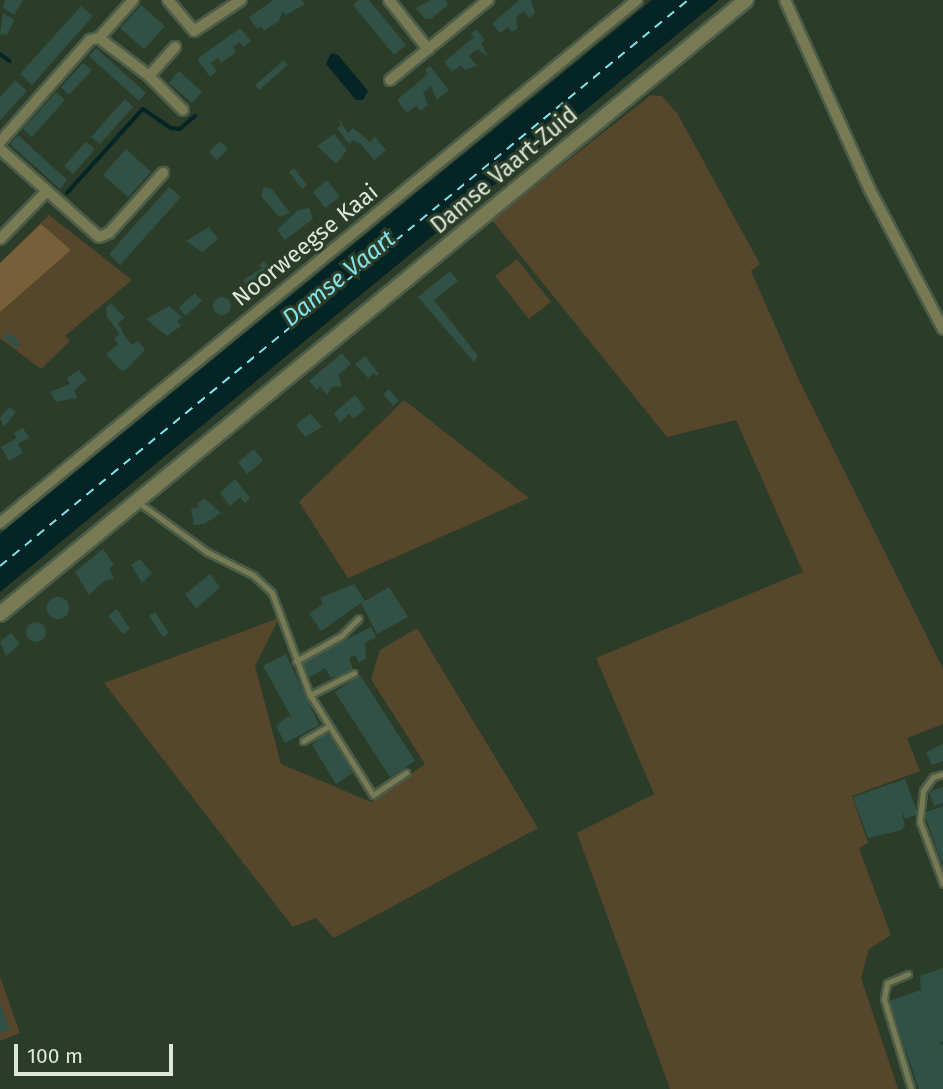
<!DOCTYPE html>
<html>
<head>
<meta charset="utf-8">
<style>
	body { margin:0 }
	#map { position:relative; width:943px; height:1089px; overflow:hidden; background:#2b3d28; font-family:"Fira Sans",sans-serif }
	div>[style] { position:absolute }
	.green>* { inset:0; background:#56462c }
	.forest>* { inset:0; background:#765f39 }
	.water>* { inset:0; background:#042426 }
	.stream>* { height:3.5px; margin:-1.75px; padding:0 1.75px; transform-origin:1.75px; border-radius:1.75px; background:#042426 }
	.ferry>* { height:2px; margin-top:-1px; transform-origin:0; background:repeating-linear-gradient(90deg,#81e2e9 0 9px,transparent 0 16px) }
	.building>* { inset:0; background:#315146 }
	.round { border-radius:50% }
	.roads { filter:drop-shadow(2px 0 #4b5c48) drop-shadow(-2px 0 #4b5c48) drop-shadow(0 2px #4b5c48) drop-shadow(0 -2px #4b5c48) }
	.service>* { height:5px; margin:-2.5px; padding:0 2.5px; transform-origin:2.5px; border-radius:2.5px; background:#787a54 }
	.minor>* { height:10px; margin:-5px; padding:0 5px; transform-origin:5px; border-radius:5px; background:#787a54 }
	.tertiary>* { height:14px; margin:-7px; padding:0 7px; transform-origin:7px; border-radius:7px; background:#787a54 }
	span { translate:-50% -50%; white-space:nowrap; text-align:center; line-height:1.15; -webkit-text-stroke:6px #2b3d28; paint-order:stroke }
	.street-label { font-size:23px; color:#dce7da }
	.water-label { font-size:24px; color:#81e2e9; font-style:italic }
	.scale { position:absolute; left:14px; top:1044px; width:159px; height:32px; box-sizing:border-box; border:4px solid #dce7da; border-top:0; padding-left:9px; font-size:21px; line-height:24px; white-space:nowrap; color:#dce7da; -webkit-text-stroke:5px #2b3d28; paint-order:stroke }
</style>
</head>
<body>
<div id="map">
	<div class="green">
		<i style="clip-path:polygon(651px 95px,662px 96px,677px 113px,760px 264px,751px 271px,799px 380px,943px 669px,943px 724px,907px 738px,920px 771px,852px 796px,868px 843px,859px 848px,891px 935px,869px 949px,861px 978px,898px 1089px,670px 1089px,577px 833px,654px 794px,596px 658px,803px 572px,736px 420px,667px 437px,492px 220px)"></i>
		<i style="clip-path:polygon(49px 215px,132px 280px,65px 336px,70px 341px,41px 369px,0 338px,0 263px)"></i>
		<i style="clip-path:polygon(517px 259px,551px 302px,529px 319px,495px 276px)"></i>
		<i style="clip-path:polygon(404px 400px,529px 498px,348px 578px,299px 502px)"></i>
		<i style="clip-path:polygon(279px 618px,255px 666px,281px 764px,371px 802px,425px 764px,371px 679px,380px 650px,417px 628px,538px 828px,334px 938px,316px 918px,293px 927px,104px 683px)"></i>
		<i style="clip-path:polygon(0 977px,20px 1033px,0 1041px)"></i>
	</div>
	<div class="forest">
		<i style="clip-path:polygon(41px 224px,71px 250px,0 312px,0 263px)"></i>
	</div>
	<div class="water">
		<i style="clip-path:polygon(652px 0,719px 0,0 592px,0 534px)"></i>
		<i style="clip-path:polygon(331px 53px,338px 55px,368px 91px,363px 100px,356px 100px,326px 64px)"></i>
	</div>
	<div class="stream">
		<i style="left:0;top:54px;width:12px;rotate:35deg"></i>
		<i style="left:67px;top:193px;width:113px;rotate:-47.9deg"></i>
		<i style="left:143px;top:109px;width:34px;rotate:34deg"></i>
		<i style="left:171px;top:128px;width:9px;rotate:6deg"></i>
		<i style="left:180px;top:129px;width:20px;rotate:-41deg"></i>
	</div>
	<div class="ferry">
		<i style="left:0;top:566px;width:891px;rotate:-39.44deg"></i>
	</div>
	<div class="building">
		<i style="clip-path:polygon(23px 0,14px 15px,3px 8px,5px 0)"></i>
		<i style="clip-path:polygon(273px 0,301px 0,305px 4px,286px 15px,283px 11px,279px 21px,264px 31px,261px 27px,257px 29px,249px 17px)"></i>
		<i style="clip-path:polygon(359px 0,369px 0,406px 45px,394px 55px,353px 5px)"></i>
		<i style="clip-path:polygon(431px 0,445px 0,448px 5px,431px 19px,424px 18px,416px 8px)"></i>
		<i style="clip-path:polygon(519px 0,531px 0,535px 13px,529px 18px,524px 11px,516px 17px,518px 28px,512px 32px,508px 27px,500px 33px,492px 24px)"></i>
		<i style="clip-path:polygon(141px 5px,165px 26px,144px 49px,120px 28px)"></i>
		<i style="clip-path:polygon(81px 6px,93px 16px,32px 85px,20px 74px)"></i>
		<i style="clip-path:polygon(3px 13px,14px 20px,7px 35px,0 34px)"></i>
		<i style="clip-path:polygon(240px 28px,251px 41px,243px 47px,240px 42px,233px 47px,236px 52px,221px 63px,218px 58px,211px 63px,217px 71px,210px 77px,197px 59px)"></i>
		<i style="clip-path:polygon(476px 29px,485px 40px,481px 43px,488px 57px,477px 49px,469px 56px,477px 66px,465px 70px,461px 65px,452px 72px,444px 62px,474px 37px,471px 33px)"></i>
		<i style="clip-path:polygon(96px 48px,146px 93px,139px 101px,89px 56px)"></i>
		<i style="clip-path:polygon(284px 60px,288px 65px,259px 90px,255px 85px)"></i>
		<i style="clip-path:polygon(83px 63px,92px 70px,69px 95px,61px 87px)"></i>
		<i style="clip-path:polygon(430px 66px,449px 90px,437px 100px,431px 86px,423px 93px,428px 105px,421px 111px,416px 106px,407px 113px,397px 100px,428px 74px,425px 70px)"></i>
		<i style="clip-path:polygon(179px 71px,202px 92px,192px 103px,169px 83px)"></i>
		<i style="clip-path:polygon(15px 80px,27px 91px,0 120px,0 97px)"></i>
		<i style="clip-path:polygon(56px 92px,65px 100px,32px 137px,23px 129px)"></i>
		<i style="clip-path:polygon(125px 99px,133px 107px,100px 144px,91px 137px)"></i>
		<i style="clip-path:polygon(335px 114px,348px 133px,353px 128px,370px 142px,375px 137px,386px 150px,374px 160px,361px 144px,353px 140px,349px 144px,337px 128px,341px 125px)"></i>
		<i style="clip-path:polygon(334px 134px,347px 150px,336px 164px,317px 146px)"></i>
		<i style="clip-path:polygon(18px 135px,67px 180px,60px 189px,10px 144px)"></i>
		<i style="clip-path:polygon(220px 141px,228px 149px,217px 160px,209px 152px)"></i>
		<i style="clip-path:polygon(86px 142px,95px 149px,73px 174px,64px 166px)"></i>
		<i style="clip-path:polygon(126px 149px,151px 172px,128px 197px,103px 175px)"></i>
		<i style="clip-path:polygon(294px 168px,307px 185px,302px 189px,289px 172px)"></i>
		<i style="clip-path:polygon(327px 180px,340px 197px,325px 208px,313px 192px)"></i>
		<i style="clip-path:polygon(169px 187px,181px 197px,120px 265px,109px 254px)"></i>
		<i style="clip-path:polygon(264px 187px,272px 189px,290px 213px,279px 217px,261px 196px)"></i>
		<i style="clip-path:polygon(309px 208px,313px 219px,285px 240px,277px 230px,298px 210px)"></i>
		<i style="clip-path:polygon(209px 227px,218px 239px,202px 252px,186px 241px)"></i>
		<i style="clip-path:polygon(264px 261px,274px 274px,252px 292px,243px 280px,262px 268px,259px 265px)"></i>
		<i style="clip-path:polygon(450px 271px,458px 281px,434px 300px,478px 356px,474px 362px,418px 297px)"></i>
		<i style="clip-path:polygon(195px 293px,202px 301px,185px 316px,179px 307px)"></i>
		<i class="round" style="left:213px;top:297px;width:18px;height:18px"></i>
		<i style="clip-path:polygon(111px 303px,125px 318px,118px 323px,126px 338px,132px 345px,138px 341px,145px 350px,126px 370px,120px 370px,106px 354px,118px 344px,114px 339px,120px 334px,107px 317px,106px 308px)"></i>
		<i style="clip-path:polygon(169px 306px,182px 317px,177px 321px,181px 326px,167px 336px,146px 319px)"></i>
		<i style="clip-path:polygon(8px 332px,21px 342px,17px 348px,4px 338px)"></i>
		<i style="clip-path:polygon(342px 353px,351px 364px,338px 375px,342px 386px,332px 387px,327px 395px,320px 386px,317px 390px,309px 381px)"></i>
		<i style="clip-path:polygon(365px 356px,379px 374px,377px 376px,374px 373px,368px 378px,355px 364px)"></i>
		<i style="clip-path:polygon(79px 370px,87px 380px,74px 390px,77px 398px,56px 402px,50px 392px,70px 384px,67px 378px)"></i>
		<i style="clip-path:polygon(389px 389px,399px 401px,393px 406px,383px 394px)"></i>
		<i style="clip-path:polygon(355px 395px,365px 409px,354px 419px,349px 414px,340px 423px,334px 413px)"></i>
		<i style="clip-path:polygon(9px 407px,16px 412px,4px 427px,0 418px)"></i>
		<i style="clip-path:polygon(310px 413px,322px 427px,305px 437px,296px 425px)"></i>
		<i style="clip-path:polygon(23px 428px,29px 438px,18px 444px,23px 453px,9px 461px,1px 447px,17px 438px,14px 433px)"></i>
		<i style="clip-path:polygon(254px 449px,263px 461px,247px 474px,238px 462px)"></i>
		<i style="clip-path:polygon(235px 479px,250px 498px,245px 503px,240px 497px,230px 506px,220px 493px)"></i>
		<i style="clip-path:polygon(204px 498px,221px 513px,204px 524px,194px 525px,191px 509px,199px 507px,197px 504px)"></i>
		<i style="clip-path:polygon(103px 549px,114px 565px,109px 568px,114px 579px,104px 581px,89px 595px,75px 572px)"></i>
		<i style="clip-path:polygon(140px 559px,152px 573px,142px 583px,131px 565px)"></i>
		<i style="clip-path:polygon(210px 574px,220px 587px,196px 609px,185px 594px)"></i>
		<i style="clip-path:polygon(354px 584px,365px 601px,389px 587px,408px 617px,377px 634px,361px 603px,321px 631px,309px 614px,323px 604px,320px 598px)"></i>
		<i class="round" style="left:47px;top:597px;width:22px;height:22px"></i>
		<i style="clip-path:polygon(117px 609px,130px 629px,123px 634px,108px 616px)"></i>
		<i style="clip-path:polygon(155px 612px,169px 633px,163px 637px,149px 616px)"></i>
		<i class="round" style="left:26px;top:622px;width:20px;height:20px"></i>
		<i style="clip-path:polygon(371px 627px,376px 637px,365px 643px,366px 659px,359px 662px,355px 655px,349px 658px,353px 670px,331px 678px,325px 668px,310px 677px,302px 662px)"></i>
		<i style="clip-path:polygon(11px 633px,20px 644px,6px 656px,0 642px)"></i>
		<i style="clip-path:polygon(286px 654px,319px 725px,285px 743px,276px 726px,288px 716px,292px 718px,263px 666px)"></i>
		<i style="clip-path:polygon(360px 675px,415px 761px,390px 777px,335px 692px)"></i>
		<i style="clip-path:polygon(323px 735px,329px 735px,353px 773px,336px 784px,312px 745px)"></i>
		<i style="clip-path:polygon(943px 744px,943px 761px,932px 765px,926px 752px)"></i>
		<i style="clip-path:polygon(905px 779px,918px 814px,905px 819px,901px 808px,905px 825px,902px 830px,868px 838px,853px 797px)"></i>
		<i style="clip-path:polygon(943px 787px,943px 803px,934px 806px,929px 792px)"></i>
		<i style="clip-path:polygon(943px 806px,943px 866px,924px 813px)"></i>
		<i style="clip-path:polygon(943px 968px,943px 1042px,939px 1043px,943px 1045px,943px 1089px,919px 1089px,889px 1001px,921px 990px,920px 976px)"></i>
		<i style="clip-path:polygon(0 1004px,10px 1029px,0 1033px)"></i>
	</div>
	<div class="roads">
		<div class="service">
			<i style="left:138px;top:502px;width:85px;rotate:35.9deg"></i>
			<i style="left:207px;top:552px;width:51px;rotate:26.6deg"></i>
			<i style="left:253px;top:575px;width:26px;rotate:43deg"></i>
			<i style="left:272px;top:593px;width:109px;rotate:69.6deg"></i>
			<i style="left:310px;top:695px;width:118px;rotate:57.8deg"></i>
			<i style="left:373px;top:795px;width:40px;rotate:-34deg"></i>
			<i style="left:296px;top:661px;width:51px;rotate:-29.1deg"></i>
			<i style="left:341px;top:636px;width:25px;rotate:-45deg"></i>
			<i style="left:310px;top:695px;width:49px;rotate:-26.6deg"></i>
			<i style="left:303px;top:741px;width:30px;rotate:-30deg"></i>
			<i style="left:943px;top:774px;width:10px;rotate:163deg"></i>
			<i style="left:933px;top:777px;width:17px;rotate:126deg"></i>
			<i style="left:923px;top:791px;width:31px;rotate:96deg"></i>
			<i style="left:920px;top:822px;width:66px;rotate:69.6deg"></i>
			<i style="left:908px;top:974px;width:23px;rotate:157deg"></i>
			<i style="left:887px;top:983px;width:16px;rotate:101deg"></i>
			<i style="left:884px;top:999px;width:94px;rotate:73.3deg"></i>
		</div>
		<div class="minor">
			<i style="left:168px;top:0;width:40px;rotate:50deg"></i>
			<i style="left:194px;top:31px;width:56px;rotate:-33.4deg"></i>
			<i style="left:389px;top:0;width:63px;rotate:51.5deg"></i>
			<i style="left:785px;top:0;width:206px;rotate:65.9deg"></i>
			<i style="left:869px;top:188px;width:159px;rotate:62.3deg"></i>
			<i style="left:99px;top:38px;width:51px;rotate:-48.2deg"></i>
			<i style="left:149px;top:76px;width:39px;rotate:-48deg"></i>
			<i style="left:390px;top:80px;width:127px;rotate:-39.2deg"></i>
			<i style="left:0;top:142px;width:136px;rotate:-48.6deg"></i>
			<i style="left:90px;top:40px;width:9px;rotate:-13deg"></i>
			<i style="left:99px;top:38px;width:63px;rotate:37.2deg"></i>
			<i style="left:149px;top:76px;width:48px;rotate:45deg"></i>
			<i style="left:0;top:149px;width:132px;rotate:41.6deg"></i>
			<i style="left:99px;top:237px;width:11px;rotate:-22deg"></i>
			<i style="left:109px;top:233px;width:81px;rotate:-48deg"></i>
			<i style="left:0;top:239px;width:66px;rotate:-45.6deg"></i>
			<i style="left:0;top:523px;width:824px;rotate:-39.39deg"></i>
		</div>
		<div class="tertiary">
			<i style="left:0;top:614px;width:966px;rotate:-39.46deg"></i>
		</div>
	</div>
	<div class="street-label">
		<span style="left:504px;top:170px;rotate:-40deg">Damse Vaart-Zuid</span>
		<span style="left:305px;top:245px;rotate:-39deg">Noorweegse Kaai</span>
	</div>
	<div class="water-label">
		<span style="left:339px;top:279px;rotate:-39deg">Damse Vaart</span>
	</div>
	<div class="scale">100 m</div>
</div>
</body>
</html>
